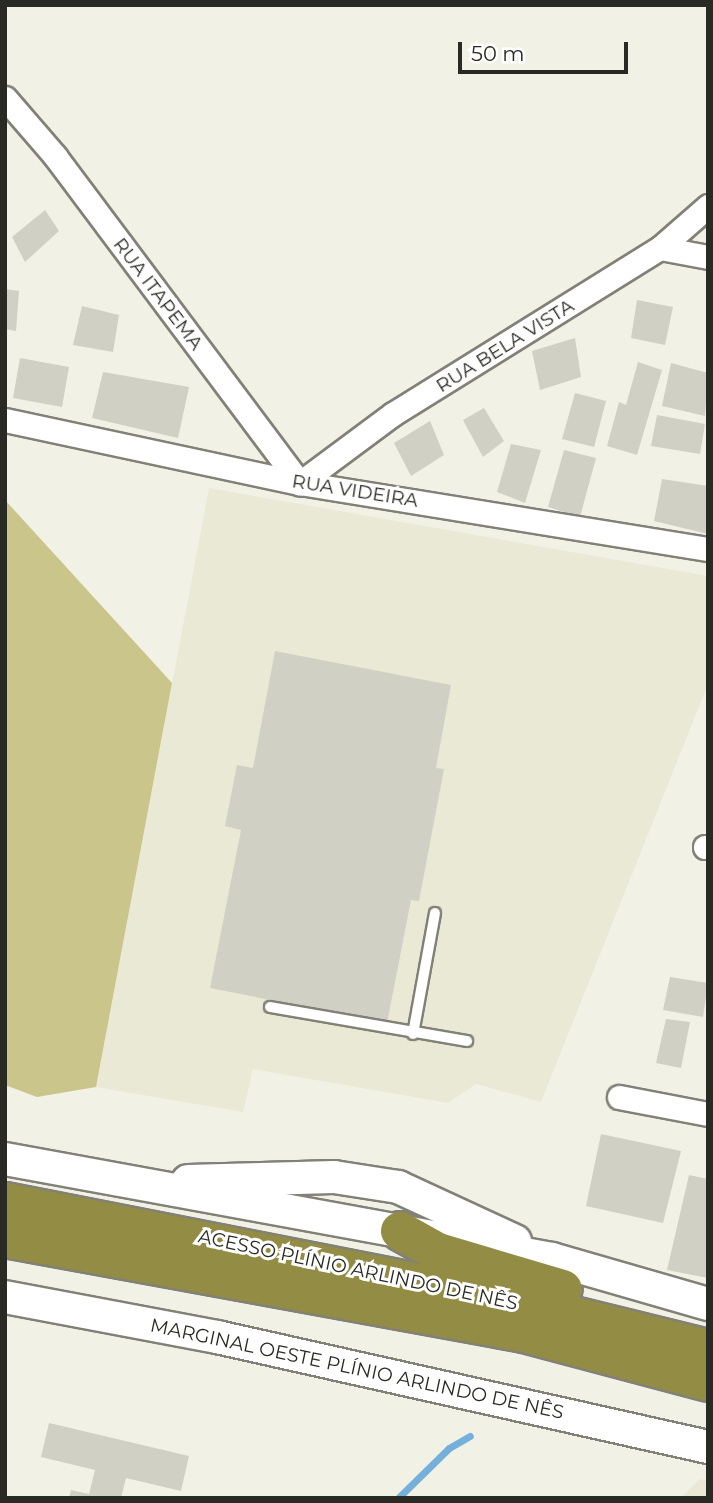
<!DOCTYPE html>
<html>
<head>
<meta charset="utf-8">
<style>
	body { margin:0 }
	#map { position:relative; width:713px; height:1503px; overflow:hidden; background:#f2f1e5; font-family:Montserrat,sans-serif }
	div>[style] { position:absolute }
	.built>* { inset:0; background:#eae9d5 }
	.green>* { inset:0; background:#cac58b }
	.stream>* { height:7px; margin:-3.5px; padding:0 3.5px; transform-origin:3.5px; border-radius:3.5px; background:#75afdb }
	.building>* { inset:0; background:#d1d0c5 }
	.roads { filter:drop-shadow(2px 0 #828177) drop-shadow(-2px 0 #828177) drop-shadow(0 2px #828177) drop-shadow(0 -2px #828177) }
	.lane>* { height:10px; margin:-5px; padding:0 5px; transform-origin:5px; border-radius:5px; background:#fff }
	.street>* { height:23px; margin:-11.5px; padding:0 11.5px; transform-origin:11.5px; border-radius:11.5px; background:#fff }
	.secondary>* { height:32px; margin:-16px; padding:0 16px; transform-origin:16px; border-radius:16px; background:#fff }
	.highway>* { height:38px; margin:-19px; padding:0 19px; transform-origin:19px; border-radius:19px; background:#938c44 }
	span { translate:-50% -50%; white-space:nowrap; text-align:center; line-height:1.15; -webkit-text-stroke:6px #fff; paint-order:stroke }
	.street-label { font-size:19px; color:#2a2a25 }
	.frame { position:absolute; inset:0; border:7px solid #2a2a25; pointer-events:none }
	.scale { position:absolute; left:458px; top:42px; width:170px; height:32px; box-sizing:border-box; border:4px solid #2a2a25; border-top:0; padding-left:9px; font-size:21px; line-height:24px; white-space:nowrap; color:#2a2a25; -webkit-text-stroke:5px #fff; paint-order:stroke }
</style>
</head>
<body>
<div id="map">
	<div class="built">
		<i style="clip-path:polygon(209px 488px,708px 576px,708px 684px,541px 1102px,476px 1084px,448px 1103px,253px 1069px,243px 1112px,96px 1087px)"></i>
		<i style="clip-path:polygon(700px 1479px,708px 1481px,708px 1498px,681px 1498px)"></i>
	</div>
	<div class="green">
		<i style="clip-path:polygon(5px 500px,172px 683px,96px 1087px,37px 1097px,5px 1085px)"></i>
	</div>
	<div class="stream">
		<i style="left:398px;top:1498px;width:71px;rotate:-44.4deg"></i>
		<i style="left:449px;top:1448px;width:24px;rotate:-30deg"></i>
	</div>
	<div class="building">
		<i style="clip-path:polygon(45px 210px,59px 231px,25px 262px,12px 237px)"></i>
		<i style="clip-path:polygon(5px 289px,19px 291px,16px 331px,5px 329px)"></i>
		<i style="clip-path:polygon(637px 300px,673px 307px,665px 345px,631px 338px)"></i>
		<i style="clip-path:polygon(82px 306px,119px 315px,113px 352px,73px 345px)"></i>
		<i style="clip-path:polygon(575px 338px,581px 377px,540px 390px,532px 351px)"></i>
		<i style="clip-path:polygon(20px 358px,69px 367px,62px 407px,13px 398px)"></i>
		<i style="clip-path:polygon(638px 362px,662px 370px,637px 455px,607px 446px,619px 402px,626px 405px)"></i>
		<i style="clip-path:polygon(671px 363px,708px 373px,705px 416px,662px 406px)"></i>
		<i style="clip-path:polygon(103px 372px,189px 387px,178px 438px,92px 418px)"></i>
		<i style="clip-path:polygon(575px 393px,606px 401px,594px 447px,562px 439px)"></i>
		<i style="clip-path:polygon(484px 408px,504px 441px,483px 457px,463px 420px)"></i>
		<i style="clip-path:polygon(657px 415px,705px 424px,700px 454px,651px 446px)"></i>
		<i style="clip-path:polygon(430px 421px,444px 455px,411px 476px,394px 443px)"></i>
		<i style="clip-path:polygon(511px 444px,541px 450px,525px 503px,497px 492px)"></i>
		<i style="clip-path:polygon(564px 450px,596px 458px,580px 517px,548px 507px)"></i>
		<i style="clip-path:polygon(662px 479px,708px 486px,708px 534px,654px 521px)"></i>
		<i style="clip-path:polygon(275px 651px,451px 685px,436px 768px,444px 769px,419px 901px,411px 900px,387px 1023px,210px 988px,241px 830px,225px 826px,237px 765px,253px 768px)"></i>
		<i style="clip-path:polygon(670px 977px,708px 983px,703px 1017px,663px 1010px)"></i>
		<i style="clip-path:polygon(666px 1019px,690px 1022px,681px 1068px,656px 1063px)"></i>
		<i style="clip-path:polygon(601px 1134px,681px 1151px,663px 1223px,586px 1206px)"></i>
		<i style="clip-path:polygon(689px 1175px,708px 1179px,708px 1278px,667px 1270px)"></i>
		<i style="clip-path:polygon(49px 1423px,189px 1456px,181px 1491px,126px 1478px,121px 1498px,69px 1498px,71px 1490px,89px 1494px,95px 1470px,41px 1457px)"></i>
	</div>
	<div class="roads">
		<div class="lane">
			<i style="left:270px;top:1007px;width:200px;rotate:9.8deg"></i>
			<i style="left:413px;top:1034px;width:123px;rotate:-79.7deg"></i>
		</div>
		<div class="street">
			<i style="left:5px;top:98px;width:77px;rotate:49.2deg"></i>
			<i style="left:55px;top:156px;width:409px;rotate:53.2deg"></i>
			<i style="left:300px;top:483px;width:116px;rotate:-36.6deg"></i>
			<i style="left:393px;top:414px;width:314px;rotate:-31.9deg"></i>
			<i style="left:660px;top:248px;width:64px;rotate:-41.2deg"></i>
			<i style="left:660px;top:248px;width:49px;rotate:10.6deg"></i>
			<i style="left:5px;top:420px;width:302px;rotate:12.1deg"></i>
			<i style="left:300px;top:483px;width:413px;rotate:9.2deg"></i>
			<i style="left:705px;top:847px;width:3px"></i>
			<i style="left:619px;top:1097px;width:91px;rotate:10.8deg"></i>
		</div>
		<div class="secondary">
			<i style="left:5px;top:1159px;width:556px;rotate:10.36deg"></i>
			<i style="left:552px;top:1259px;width:162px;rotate:16.1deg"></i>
			<i style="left:188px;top:1181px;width:146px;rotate:-1.6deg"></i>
			<i style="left:334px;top:1177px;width:65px;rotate:8.9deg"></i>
			<i style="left:398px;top:1187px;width:129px;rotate:24.8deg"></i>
			<i style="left:5px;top:1297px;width:216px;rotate:10.7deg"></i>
			<i style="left:217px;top:1337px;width:503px;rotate:12.63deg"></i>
		</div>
		<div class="highway">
			<i style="left:5px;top:1202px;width:530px;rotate:11.1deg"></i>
			<i style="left:525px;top:1304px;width:188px;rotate:13.8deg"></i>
			<i style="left:400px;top:1231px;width:43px;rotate:28.9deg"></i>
			<i style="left:438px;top:1252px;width:130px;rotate:16.5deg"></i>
			<i style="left:5px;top:1238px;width:528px;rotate:10.37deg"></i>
			<i style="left:524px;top:1333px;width:190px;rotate:14.9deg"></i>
		</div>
	</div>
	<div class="street-label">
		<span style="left:158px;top:294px;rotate:53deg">RUA ITAPEMA</span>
		<span style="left:505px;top:346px;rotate:-32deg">RUA BELA VISTA</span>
		<span style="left:355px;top:491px;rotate:9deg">RUA VIDEIRA</span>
		<span style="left:358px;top:1270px;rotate:12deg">ACESSO PLÍNIO ARLINDO DE NÊS</span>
		<span style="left:357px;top:1369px;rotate:12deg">MARGINAL OESTE PLÍNIO ARLINDO DE NÊS</span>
	</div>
	<div class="frame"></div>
	<div class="scale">50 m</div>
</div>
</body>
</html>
